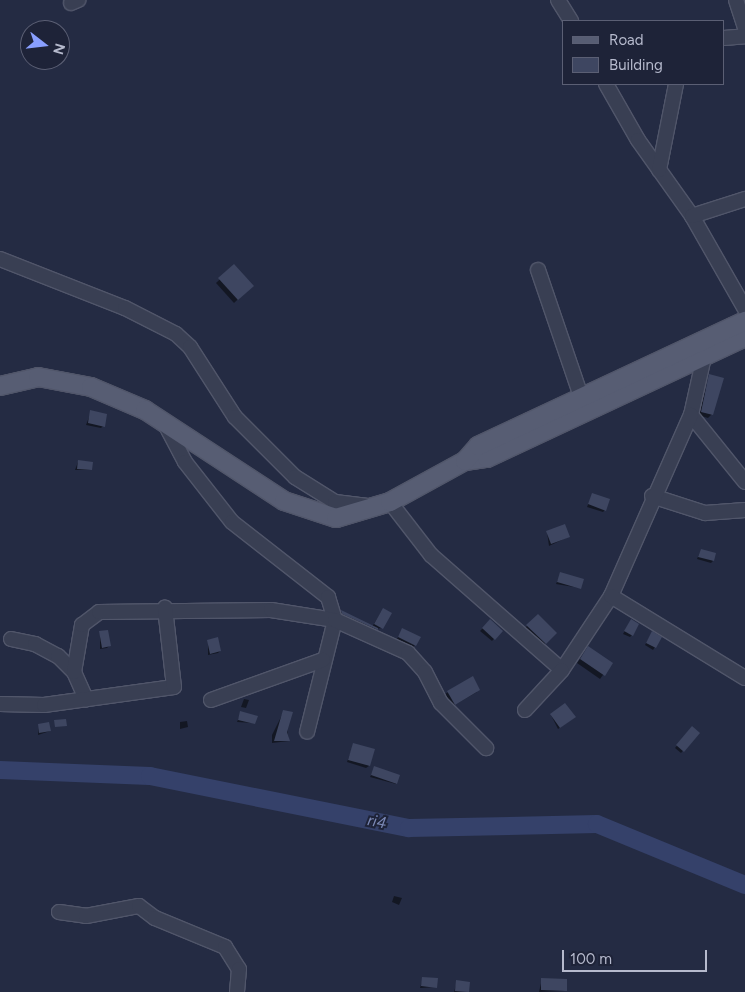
<!DOCTYPE html>
<html>
<head>
<meta charset="utf-8">
<style>
	body { margin:0 }
	#map { position:relative; width:745px; height:992px; overflow:hidden; background:#242b43; font-family:Figtree,sans-serif }
	div>[style] { position:absolute }
	.shadow>* { inset:0; background:#0007 }
	.river>* { height:18px; margin:-9px; padding:0 9px; transform-origin:9px; border-radius:9px; background:#35416a }
	.building>* { inset:0; background:#3e4661 }
	.roads { filter:drop-shadow(1px 0 #51566a) drop-shadow(-1px 0 #51566a) drop-shadow(0 1px #51566a) drop-shadow(0 -1px #51566a) }
	.minor>* { height:14px; margin:-7px; padding:0 7px; transform-origin:7px; border-radius:7px; background:#393f53 }
	.major>* { height:18px; margin:-9px; padding:0 9px; transform-origin:9px; border-radius:9px; background:#575d73 }
	span { translate:-50% -50%; white-space:nowrap; text-align:center; line-height:1.15; -webkit-text-stroke:4px #1e2338; paint-order:stroke }
	.water-label { font-size:16px; color:#7c89b6; font-style:italic }
	.legend { position:absolute; left:562px; top:20px; width:162px; height:65px; box-sizing:border-box; background:#1e2338; border:1px solid #5b5f74; margin:0; padding:6px 9px; list-style:none; font-size:15px; color:#b6bacd }
	.legend li { display:flex; align-items:center; gap:10px; height:25px }
	.legend b { width:25px; border:1px solid #5b5f74 }
	.north { position:absolute; left:20px; top:20px; width:50px; height:50px; box-sizing:border-box; background:#1e2338; border:1px solid #5b5f74; border-radius:50%; rotate:106deg; font-size:14px; font-weight:700; line-height:20px; text-align:center; color:#b6bacd }
	.north::after { content:''; display:block; margin:auto; width:18px; height:22px; background:#899fff; clip-path:polygon(50% 0,100% 100%,50% 72%,0 100%) }
	.scale { position:absolute; left:562px; top:950px; width:145px; height:22px; box-sizing:border-box; border:2px solid #b6bacd; border-top:0; padding-left:6px; font-size:15px; line-height:18px; white-space:nowrap; color:#b6bacd; -webkit-text-stroke:4px #1e2338; paint-order:stroke }
</style>
</head>
<body>
<div id="map">
	<div class="shadow">
		<i style="clip-path:polygon(234px 266px,252px 286px,234px 303px,216px 283px)"></i>
		<i style="clip-path:polygon(710px 375px,712px 414px,708px 418px,698px 415px)"></i>
		<i style="clip-path:polygon(91px 412px,103px 426px,101px 428px,86px 425px)"></i>
		<i style="clip-path:polygon(78px 462px,91px 470px,75px 470px)"></i>
		<i style="clip-path:polygon(592px 495px,605px 510px,603px 512px,587px 507px)"></i>
		<i style="clip-path:polygon(547px 532px,568px 537px,549px 546px)"></i>
		<i style="clip-path:polygon(701px 550px,713px 561px,711px 563px,697px 559px)"></i>
		<i style="clip-path:polygon(561px 573px,580px 588px,556px 584px)"></i>
		<i style="clip-path:polygon(341px 612px,372px 627px,381px 612px,382px 628px,375px 629px,340px 616px)"></i>
		<i style="clip-path:polygon(538px 615px,555px 633px,543px 646px,525px 628px)"></i>
		<i style="clip-path:polygon(631px 620px,632px 635px,630px 637px,623px 634px)"></i>
		<i style="clip-path:polygon(490px 621px,501px 631px,492px 641px,480px 631px)"></i>
		<i style="clip-path:polygon(100px 632px,109px 646px,107px 648px,100px 649px)"></i>
		<i style="clip-path:polygon(401px 632px,419px 638px,413px 648px,397px 639px)"></i>
		<i style="clip-path:polygon(652px 633px,655px 647px,653px 650px,645px 645px)"></i>
		<i style="clip-path:polygon(208px 641px,220px 651px,218px 653px,208px 655px)"></i>
		<i style="clip-path:polygon(585px 652px,611px 664px,600px 679px,577px 663px)"></i>
		<i style="clip-path:polygon(472px 678px,477px 692px,453px 706px,445px 694px)"></i>
		<i style="clip-path:polygon(244px 699px,249px 700px,246px 708px,241px 707px)"></i>
		<i style="clip-path:polygon(284px 711px,289px 741px,272px 743px,272px 735px)"></i>
		<i style="clip-path:polygon(241px 713px,254px 723px,237px 722px)"></i>
		<i style="clip-path:polygon(551px 715px,572px 719px,558px 729px)"></i>
		<i style="clip-path:polygon(187px 721px,188px 727px,180px 729px,180px 722px)"></i>
		<i style="clip-path:polygon(39px 725px,50px 731px,38px 735px)"></i>
		<i style="clip-path:polygon(692px 728px,698px 733px,681px 753px,675px 748px)"></i>
		<i style="clip-path:polygon(354px 744px,369px 766px,366px 768px,347px 762px)"></i>
		<i style="clip-path:polygon(375px 768px,399px 776px,396px 784px,370px 777px)"></i>
		<i style="clip-path:polygon(394px 896px,402px 898px,399px 905px,392px 902px)"></i>
		<i style="clip-path:polygon(423px 978px,436px 987px,420px 988px)"></i>
		<i style="clip-path:polygon(542px 979px,565px 991px,539px 992px)"></i>
		<i style="clip-path:polygon(457px 982px,468px 991px,454px 992px)"></i>
	</div>
	<div class="river">
		<i style="left:0;top:770px;width:150px;rotate:2.3deg"></i>
		<i style="left:150px;top:776px;width:264px;rotate:11.4deg"></i>
		<i style="left:409px;top:828px;width:188px;rotate:-1.2deg"></i>
		<i style="left:597px;top:824px;width:160px;rotate:22.4deg"></i>
	</div>
	<div class="building">
		<i style="clip-path:polygon(234px 264px,254px 286px,238px 300px,218px 278px)"></i>
		<i style="clip-path:polygon(709px 374px,724px 378px,713px 415px,701px 412px)"></i>
		<i style="clip-path:polygon(90px 410px,107px 414px,105px 427px,88px 423px)"></i>
		<i style="clip-path:polygon(78px 460px,93px 462px,92px 470px,77px 469px)"></i>
		<i style="clip-path:polygon(592px 493px,610px 499px,606px 511px,588px 504px)"></i>
		<i style="clip-path:polygon(565px 524px,570px 537px,551px 544px,546px 531px)"></i>
		<i style="clip-path:polygon(701px 549px,716px 553px,714px 561px,698px 557px)"></i>
		<i style="clip-path:polygon(560px 572px,584px 579px,581px 589px,557px 582px)"></i>
		<i style="clip-path:polygon(383px 608px,392px 613px,383px 629px,374px 624px)"></i>
		<i style="clip-path:polygon(341px 610px,378px 628px,378px 630px,342px 614px)"></i>
		<i style="clip-path:polygon(538px 614px,557px 633px,546px 644px,526px 625px)"></i>
		<i style="clip-path:polygon(490px 619px,503px 631px,495px 640px,482px 628px)"></i>
		<i style="clip-path:polygon(631px 619px,639px 624px,633px 636px,624px 631px)"></i>
		<i style="clip-path:polygon(402px 628px,421px 637px,416px 646px,398px 637px)"></i>
		<i style="clip-path:polygon(108px 630px,111px 646px,102px 648px,99px 631px)"></i>
		<i style="clip-path:polygon(652px 631px,662px 637px,656px 648px,646px 643px)"></i>
		<i style="clip-path:polygon(218px 637px,221px 651px,210px 654px,207px 640px)"></i>
		<i style="clip-path:polygon(588px 646px,613px 663px,605px 676px,580px 659px)"></i>
		<i style="clip-path:polygon(473px 676px,480px 690px,455px 705px,447px 691px)"></i>
		<i style="clip-path:polygon(565px 703px,576px 717px,560px 728px,550px 714px)"></i>
		<i style="clip-path:polygon(283px 710px,293px 712px,287px 732px,290px 741px,274px 741px)"></i>
		<i style="clip-path:polygon(240px 711px,258px 716px,255px 724px,238px 720px)"></i>
		<i style="clip-path:polygon(66px 719px,67px 726px,55px 727px,54px 720px)"></i>
		<i style="clip-path:polygon(49px 722px,51px 731px,39px 733px,38px 724px)"></i>
		<i style="clip-path:polygon(692px 726px,700px 733px,684px 752px,676px 745px)"></i>
		<i style="clip-path:polygon(353px 743px,375px 749px,370px 766px,348px 760px)"></i>
		<i style="clip-path:polygon(374px 766px,400px 775px,397px 784px,371px 775px)"></i>
		<i style="clip-path:polygon(422px 977px,438px 978px,437px 988px,421px 986px)"></i>
		<i style="clip-path:polygon(541px 978px,567px 979px,567px 991px,541px 990px)"></i>
		<i style="clip-path:polygon(456px 980px,470px 982px,469px 992px,455px 991px)"></i>
	</div>
	<div class="roads">
		<div class="minor">
			<i style="left:558px;top:0;width:25px;rotate:58deg"></i>
			<i style="left:736px;top:0;width:29px;rotate:72deg"></i>
			<i style="left:71px;top:3px;width:8px;rotate:-23deg"></i>
			<i style="left:724px;top:38px;width:21px;rotate:-5deg"></i>
			<i style="left:606px;top:84px;width:64px;rotate:60.3deg"></i>
			<i style="left:638px;top:140px;width:93px;rotate:54.6deg"></i>
			<i style="left:692px;top:216px;width:107px;rotate:60.3deg"></i>
			<i style="left:659px;top:170px;width:88px;rotate:-78.8deg"></i>
			<i style="left:692px;top:216px;width:56px;rotate:-17.8deg"></i>
			<i style="left:0;top:259px;width:134px;rotate:21.4deg"></i>
			<i style="left:125px;top:308px;width:57px;rotate:27deg"></i>
			<i style="left:176px;top:334px;width:19px;rotate:43deg"></i>
			<i style="left:190px;top:347px;width:83px;rotate:57.3deg"></i>
			<i style="left:235px;top:417px;width:85px;rotate:45deg"></i>
			<i style="left:295px;top:477px;width:47px;rotate:32deg"></i>
			<i style="left:335px;top:502px;width:35px;rotate:7deg"></i>
			<i style="left:538px;top:270px;width:136px;rotate:71.2deg"></i>
			<i style="left:704px;top:357px;width:59px;rotate:102.6deg"></i>
			<i style="left:691px;top:415px;width:86px;rotate:51.1deg"></i>
			<i style="left:164px;top:422px;width:45px;rotate:62.3deg"></i>
			<i style="left:185px;top:462px;width:76px;rotate:51.9deg"></i>
			<i style="left:232px;top:522px;width:122px;rotate:38deg"></i>
			<i style="left:328px;top:597px;width:24px;rotate:73deg"></i>
			<i style="left:335px;top:620px;width:115px;rotate:104deg"></i>
			<i style="left:652px;top:496px;width:56px;rotate:17.8deg"></i>
			<i style="left:705px;top:513px;width:40px;rotate:-4.3deg"></i>
			<i style="left:390px;top:502px;width:67px;rotate:52.3deg"></i>
			<i style="left:431px;top:555px;width:174px;rotate:41.3deg"></i>
			<i style="left:562px;top:670px;width:89px;rotate:-56.5deg"></i>
			<i style="left:611px;top:596px;width:198px;rotate:-66.2deg"></i>
			<i style="left:611px;top:596px;width:157px;rotate:31.5deg"></i>
			<i style="left:11px;top:639px;width:25px;rotate:12deg"></i>
			<i style="left:35px;top:644px;width:26px;rotate:28deg"></i>
			<i style="left:58px;top:656px;width:23px;rotate:45deg"></i>
			<i style="left:74px;top:672px;width:30px;rotate:66deg"></i>
			<i style="left:74px;top:672px;width:48px;rotate:-80.3deg"></i>
			<i style="left:82px;top:625px;width:21px;rotate:-37deg"></i>
			<i style="left:99px;top:612px;width:172px;rotate:-0.7deg"></i>
			<i style="left:271px;top:610px;width:65px;rotate:8.9deg"></i>
			<i style="left:335px;top:620px;width:80px;rotate:24.3deg"></i>
			<i style="left:408px;top:653px;width:25px;rotate:48deg"></i>
			<i style="left:425px;top:672px;width:35px;rotate:63deg"></i>
			<i style="left:441px;top:703px;width:64px;rotate:45deg"></i>
			<i style="left:211px;top:700px;width:119px;rotate:-19.7deg"></i>
			<i style="left:0;top:704px;width:44px;rotate:1.3deg"></i>
			<i style="left:44px;top:705px;width:131px;rotate:-7.9deg"></i>
			<i style="left:174px;top:687px;width:80px;rotate:-96.5deg"></i>
			<i style="left:525px;top:710px;width:54px;rotate:-47.2deg"></i>
			<i style="left:59px;top:912px;width:27px;rotate:8deg"></i>
			<i style="left:86px;top:916px;width:54px;rotate:-10.7deg"></i>
			<i style="left:139px;top:906px;width:20px;rotate:37deg"></i>
			<i style="left:155px;top:918px;width:76px;rotate:22.5deg"></i>
			<i style="left:225px;top:947px;width:26px;rotate:58deg"></i>
			<i style="left:239px;top:969px;width:23px;rotate:95deg"></i>
		</div>
		<div class="major">
			<i style="left:0;top:386px;width:39px;rotate:-13deg"></i>
			<i style="left:38px;top:377px;width:54px;rotate:10.7deg"></i>
			<i style="left:91px;top:387px;width:59px;rotate:23.1deg"></i>
			<i style="left:145px;top:410px;width:166px;rotate:33.2deg"></i>
			<i style="left:284px;top:501px;width:55px;rotate:18.1deg"></i>
			<i style="left:336px;top:518px;width:56px;rotate:-16.5deg"></i>
			<i style="left:390px;top:502px;width:85px;rotate:-28.7deg"></i>
			<i style="left:465px;top:461px;width:22px;rotate:-8deg"></i>
			<i style="left:487px;top:458px;width:285px;rotate:-25.1deg"></i>
			<i style="left:465px;top:461px;width:20px;rotate:-49deg"></i>
			<i style="left:478px;top:446px;width:295px;rotate:-25.1deg"></i>
		</div>
	</div>
	<div class="water-label">
		<span style="left:377px;top:822px;rotate:11deg">ri4</span>
	</div>
	<ul class="legend">
	<li><b style="height:6px;background:#575d73"></b>Road</li>
	<li><b style="height:14px;background:#3e4661"></b>Building</li>
	</ul>
	<div class="north">N</div>
	<div class="scale">100 m</div>
</div>
</body>
</html>
